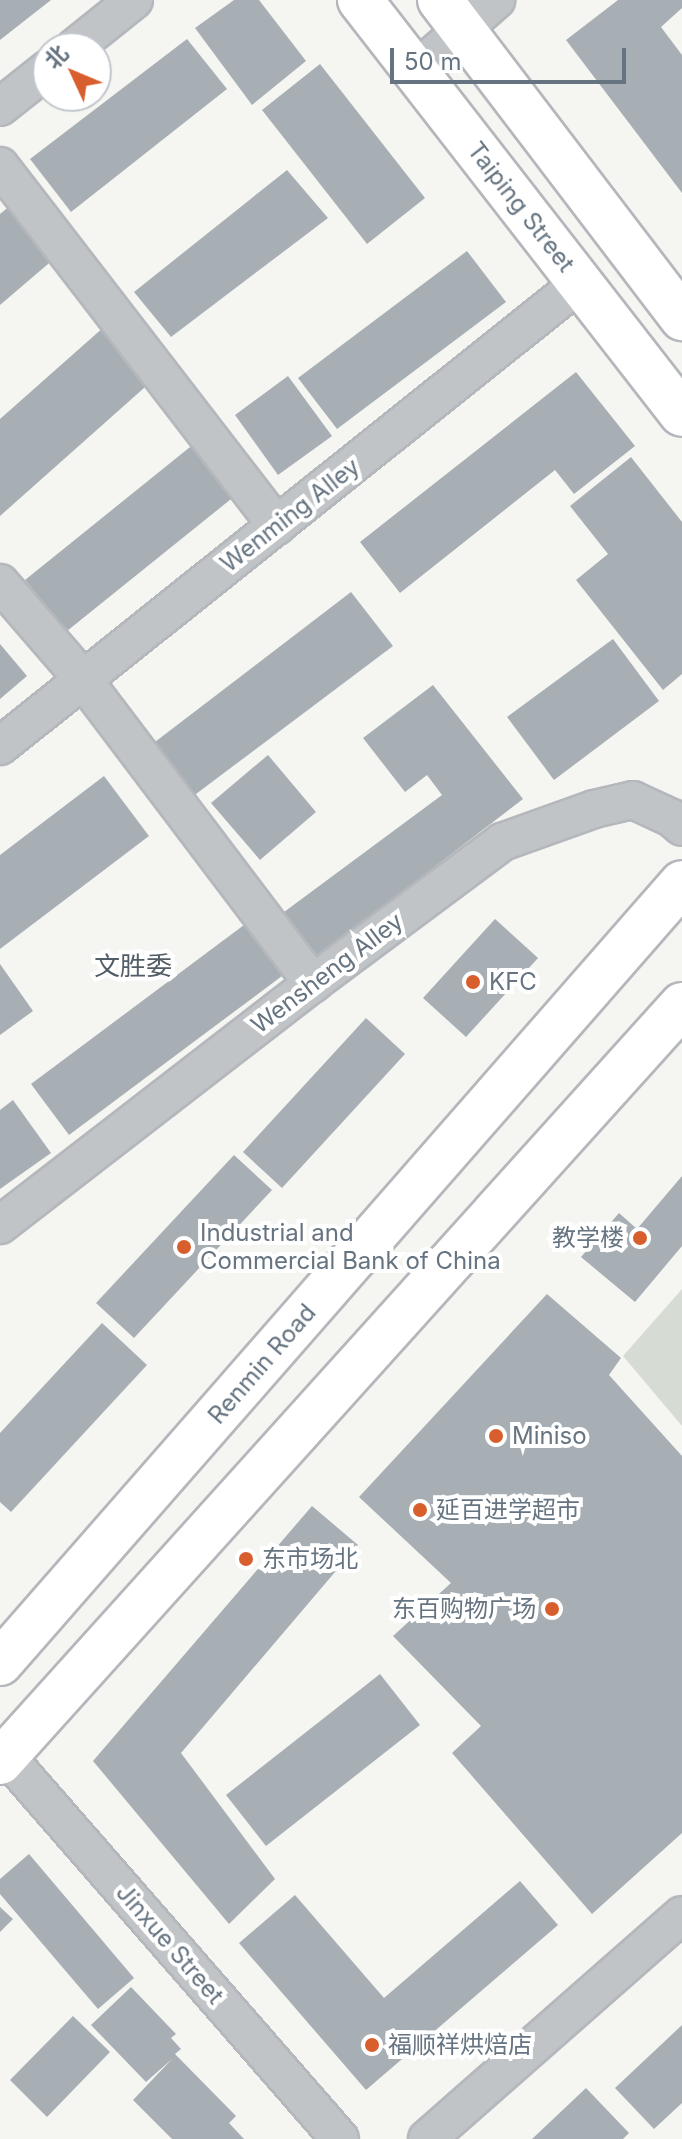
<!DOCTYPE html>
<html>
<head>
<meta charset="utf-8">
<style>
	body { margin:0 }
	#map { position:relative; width:682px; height:2139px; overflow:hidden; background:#f5f5f2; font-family:Inter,"Noto Sans SC",sans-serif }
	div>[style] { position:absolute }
	.green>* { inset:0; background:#d6dcd3 }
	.building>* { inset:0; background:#a8afb4 }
	.roads { filter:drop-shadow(2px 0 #b4b7bb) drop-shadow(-2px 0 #b4b7bb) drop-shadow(0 2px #b4b7bb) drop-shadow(0 -2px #b4b7bb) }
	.minor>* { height:36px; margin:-18px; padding:0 18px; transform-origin:18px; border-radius:18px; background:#c0c4c7 }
	.major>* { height:44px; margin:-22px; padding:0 22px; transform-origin:22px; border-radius:22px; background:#fff }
	.dots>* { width:22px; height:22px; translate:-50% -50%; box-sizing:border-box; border:4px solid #fff; border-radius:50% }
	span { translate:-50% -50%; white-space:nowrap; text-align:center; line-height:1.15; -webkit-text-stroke:8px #fff; paint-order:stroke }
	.street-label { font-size:24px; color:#667481 }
	.poi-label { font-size:24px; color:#667481 }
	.left { translate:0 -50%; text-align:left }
	.right { translate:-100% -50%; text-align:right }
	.neighbourhood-label { font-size:26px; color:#535d67 }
	.north { position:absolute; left:32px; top:32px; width:80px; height:80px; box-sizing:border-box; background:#fff; border:2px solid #c2c7cd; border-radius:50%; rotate:314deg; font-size:22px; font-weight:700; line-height:32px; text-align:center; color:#667481 }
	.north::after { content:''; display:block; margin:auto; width:28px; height:36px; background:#d85e2e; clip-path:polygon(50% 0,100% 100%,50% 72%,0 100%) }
	.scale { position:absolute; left:390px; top:48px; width:236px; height:36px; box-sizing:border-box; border:4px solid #667481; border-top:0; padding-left:10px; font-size:24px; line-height:28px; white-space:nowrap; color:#667481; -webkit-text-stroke:6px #fff; paint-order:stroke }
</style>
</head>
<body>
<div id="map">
	<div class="green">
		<i style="clip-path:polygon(682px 1289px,682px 1426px,623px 1356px)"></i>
	</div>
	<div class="building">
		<i style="clip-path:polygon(0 0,51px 0,0 40px)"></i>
		<i style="clip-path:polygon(234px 0,259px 0,306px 61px,252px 105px,195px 28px)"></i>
		<i style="clip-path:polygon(618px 0,682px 0,682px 8px,661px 27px,682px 55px,682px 193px,566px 40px)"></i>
		<i style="clip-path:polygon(187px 39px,227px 89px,71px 212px,30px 159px)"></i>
		<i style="clip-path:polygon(320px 64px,425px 198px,367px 244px,262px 110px)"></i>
		<i style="clip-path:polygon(287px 170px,328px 218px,171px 337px,134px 292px)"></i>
		<i style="clip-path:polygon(11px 205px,55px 258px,0 305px,0 214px)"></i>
		<i style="clip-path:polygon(467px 251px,506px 302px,337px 429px,298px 378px)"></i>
		<i style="clip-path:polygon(105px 326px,153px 380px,0 516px,0 419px)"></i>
		<i style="clip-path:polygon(576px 372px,635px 446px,574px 494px,555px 470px,400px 593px,360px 542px)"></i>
		<i style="clip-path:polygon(288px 376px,332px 436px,278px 475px,235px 415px)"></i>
		<i style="clip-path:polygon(195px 443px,236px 495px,67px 631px,25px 580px)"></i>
		<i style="clip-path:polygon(631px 457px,682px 522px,682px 674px,663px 690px,576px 580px,608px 554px,570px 506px)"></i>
		<i style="clip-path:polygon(351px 592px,393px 646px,192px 797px,151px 745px)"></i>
		<i style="clip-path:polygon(613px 639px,659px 701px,554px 780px,507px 717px)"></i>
		<i style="clip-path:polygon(0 644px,27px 676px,0 699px)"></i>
		<i style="clip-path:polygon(433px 685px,523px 799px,313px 960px,280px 915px,442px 795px,427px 775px,405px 792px,363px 738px)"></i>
		<i style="clip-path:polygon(268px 755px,316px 812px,260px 860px,211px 803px)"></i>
		<i style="clip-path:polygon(104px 776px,149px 836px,0 949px,0 855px)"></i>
		<i style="clip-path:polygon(495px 919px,538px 958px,466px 1037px,423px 998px)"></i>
		<i style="clip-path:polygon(248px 922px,286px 973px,69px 1135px,31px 1084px)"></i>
		<i style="clip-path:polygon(0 964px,33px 1011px,0 1035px)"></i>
		<i style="clip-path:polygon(366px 1018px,405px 1054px,282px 1188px,243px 1152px)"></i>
		<i style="clip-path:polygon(13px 1100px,51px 1153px,0 1189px,0 1110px)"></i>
		<i style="clip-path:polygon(234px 1155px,272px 1190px,134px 1338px,96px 1303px)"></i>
		<i style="clip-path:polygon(682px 1176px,682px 1246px,635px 1302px,581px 1257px,619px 1213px,637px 1229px)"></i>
		<i style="clip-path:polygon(547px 1294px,621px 1358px,609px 1375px,682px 1456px,682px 1833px,592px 1914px,452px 1753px,481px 1726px,393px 1636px,451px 1583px,359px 1497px)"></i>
		<i style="clip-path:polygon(102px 1323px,147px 1365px,11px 1512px,0 1502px,0 1433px)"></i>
		<i style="clip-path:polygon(312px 1506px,358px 1545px,181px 1753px,275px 1879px,229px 1924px,93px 1761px)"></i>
		<i style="clip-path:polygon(380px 1674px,420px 1725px,266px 1846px,226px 1795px)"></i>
		<i style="clip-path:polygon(29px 1854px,134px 1978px,98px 2009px,0 1894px,0 1879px)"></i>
		<i style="clip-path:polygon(520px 1881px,558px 1925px,366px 2090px,239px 1943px,295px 1895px,384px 1998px)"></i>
		<i style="clip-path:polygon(0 1907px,13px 1919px,0 1932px)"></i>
		<i style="clip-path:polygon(131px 1987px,176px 2034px,171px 2038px,181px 2049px,175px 2054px,236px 2116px,229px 2123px,244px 2139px,172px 2139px,133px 2100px,172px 2059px,146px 2082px,91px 2025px)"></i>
		<i style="clip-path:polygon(73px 2016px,110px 2052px,47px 2117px,10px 2080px)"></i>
		<i style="clip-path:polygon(682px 2025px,682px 2103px,654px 2129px,615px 2088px)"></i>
		<i style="clip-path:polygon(586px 2088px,629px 2133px,623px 2139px,532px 2139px)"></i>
	</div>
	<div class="roads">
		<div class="minor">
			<i style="left:74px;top:48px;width:77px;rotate:-38.7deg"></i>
			<i style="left:415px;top:71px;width:108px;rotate:-41.2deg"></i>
			<i style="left:0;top:107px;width:61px;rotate:-38.4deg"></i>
			<i style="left:0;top:166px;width:454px;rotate:52.4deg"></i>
			<i style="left:0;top:583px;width:125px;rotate:49.2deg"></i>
			<i style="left:82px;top:678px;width:383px;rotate:52.9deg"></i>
			<i style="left:0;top:746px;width:742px;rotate:-38.6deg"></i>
			<i style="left:0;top:1225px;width:396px;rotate:-37.7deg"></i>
			<i style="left:313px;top:983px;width:236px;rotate:-36.7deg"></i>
			<i style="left:502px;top:842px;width:98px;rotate:-19.7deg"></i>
			<i style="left:594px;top:809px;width:40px;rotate:-13deg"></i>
			<i style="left:633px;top:800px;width:43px;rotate:24.8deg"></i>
			<i style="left:672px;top:818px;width:13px;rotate:42deg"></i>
			<i style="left:0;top:1749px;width:517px;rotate:48.92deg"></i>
			<i style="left:427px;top:2139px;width:339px;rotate:-41.3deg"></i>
		</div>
		<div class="major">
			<i style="left:360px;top:0;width:524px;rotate:52.13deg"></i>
			<i style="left:440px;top:0;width:400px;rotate:52.7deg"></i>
			<i style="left:0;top:1663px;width:1036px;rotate:-48.83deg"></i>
			<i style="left:0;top:1762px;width:1019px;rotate:-47.98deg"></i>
		</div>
	</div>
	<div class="dots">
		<i style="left:473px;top:982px;background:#d85e2e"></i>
		<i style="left:640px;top:1238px;background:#d85e2e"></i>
		<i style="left:184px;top:1247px;background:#d85e2e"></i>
		<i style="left:496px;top:1436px;background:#d85e2e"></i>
		<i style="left:420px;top:1510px;background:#d85e2e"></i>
		<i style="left:246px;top:1559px;background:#d85e2e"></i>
		<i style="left:552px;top:1609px;background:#d85e2e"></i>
		<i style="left:372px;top:2045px;background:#d85e2e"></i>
	</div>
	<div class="street-label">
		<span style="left:521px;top:207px;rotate:52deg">Taiping Street</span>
		<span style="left:290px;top:515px;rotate:-38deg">Wenming Alley</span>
		<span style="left:327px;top:973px;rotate:-37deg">Wensheng Alley</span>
		<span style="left:262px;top:1364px;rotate:-49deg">Renmin Road</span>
		<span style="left:170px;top:1944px;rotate:49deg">Jinxue Street</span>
	</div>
	<div class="poi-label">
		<span class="left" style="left:489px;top:982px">KFC</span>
		<span class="left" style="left:200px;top:1247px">Industrial and<br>Commercial Bank of China</span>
		<span class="right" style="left:624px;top:1238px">教学楼</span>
		<span class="left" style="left:512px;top:1436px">Miniso</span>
		<span class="left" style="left:436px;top:1510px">延百进学超市</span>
		<span class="left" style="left:262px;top:1559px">东市场北</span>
		<span class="right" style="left:536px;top:1609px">东百购物广场</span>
		<span class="left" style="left:388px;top:2045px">福顺祥烘焙店</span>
	</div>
	<div class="neighbourhood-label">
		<span style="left:133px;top:966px">文胜委</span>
	</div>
	<div class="north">北</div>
	<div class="scale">50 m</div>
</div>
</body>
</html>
